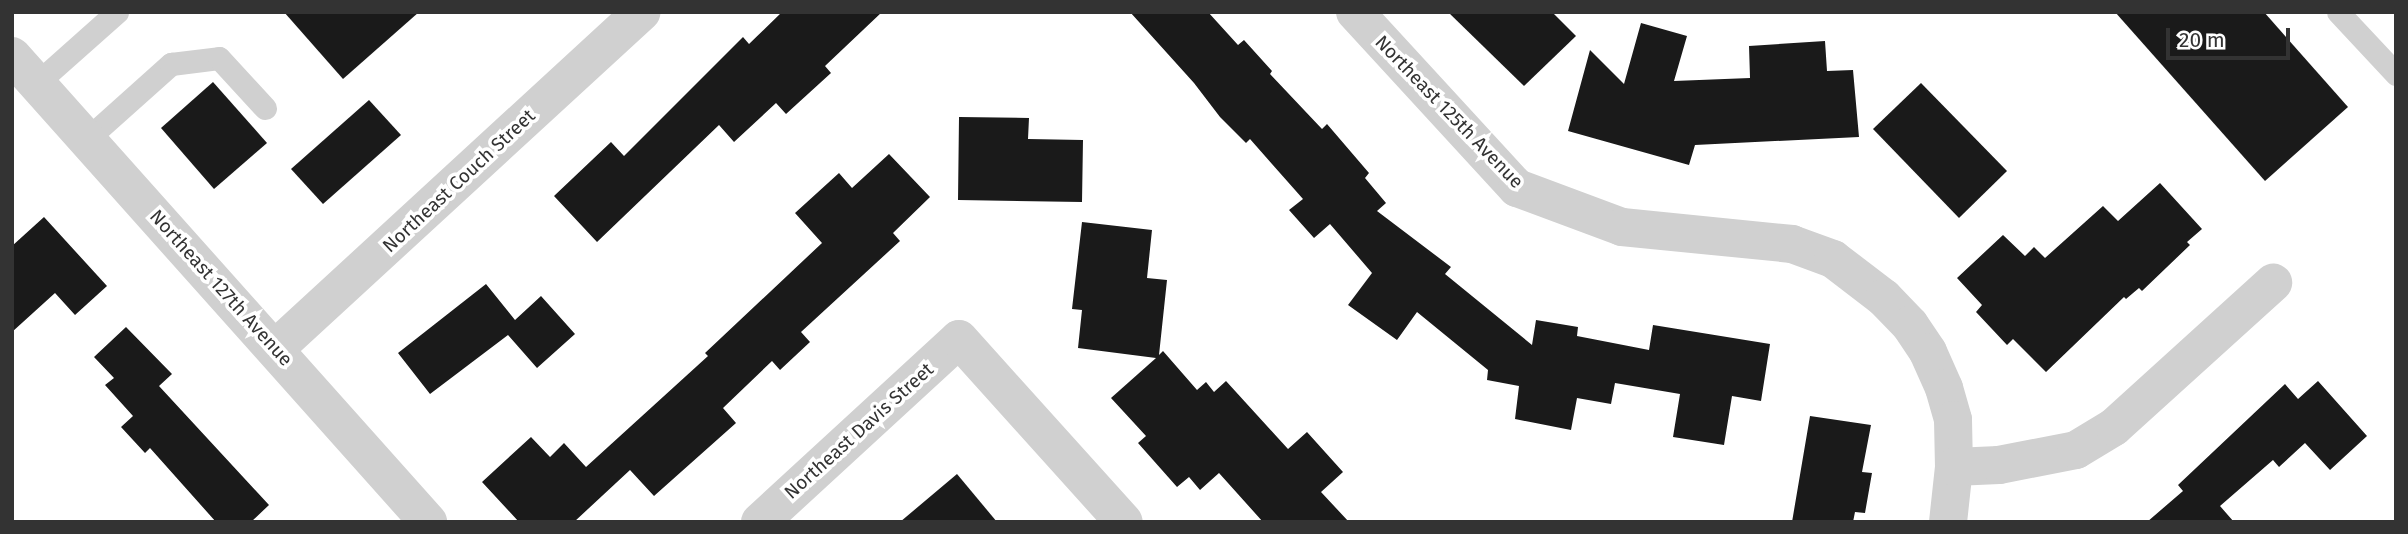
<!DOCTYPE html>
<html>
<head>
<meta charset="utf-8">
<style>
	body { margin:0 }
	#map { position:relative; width:2408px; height:534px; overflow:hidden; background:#fff; font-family:"Fira Sans",sans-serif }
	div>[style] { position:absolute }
	.building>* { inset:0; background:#1a1a1a }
	.lane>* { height:23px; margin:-11.5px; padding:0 11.5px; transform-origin:11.5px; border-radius:11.5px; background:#d0d0d0 }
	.street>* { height:38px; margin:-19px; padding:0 19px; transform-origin:19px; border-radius:19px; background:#d0d0d0 }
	span { translate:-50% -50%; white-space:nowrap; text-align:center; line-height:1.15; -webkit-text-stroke:7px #fff; paint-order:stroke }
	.street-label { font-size:19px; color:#333 }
	.frame { position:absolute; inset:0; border:14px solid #333; pointer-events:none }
	.scale { position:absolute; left:2166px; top:28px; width:124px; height:32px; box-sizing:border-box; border:4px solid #333; border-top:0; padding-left:9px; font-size:21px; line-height:24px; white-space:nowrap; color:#333; -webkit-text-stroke:5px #fff; paint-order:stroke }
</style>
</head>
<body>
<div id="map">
	<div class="building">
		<i style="clip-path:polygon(284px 12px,419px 12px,343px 79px)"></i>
		<i style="clip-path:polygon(782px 12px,882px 12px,825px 66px,831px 73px,786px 114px,776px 103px,734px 142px,719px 125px,597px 242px,554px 196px,611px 142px,624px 156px,743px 37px,749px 44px)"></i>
		<i style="clip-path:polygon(1130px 12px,1208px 12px,1238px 45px,1244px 40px,1272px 71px,1270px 74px,1322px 129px,1327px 124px,1369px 173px,1365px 178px,1386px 203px,1377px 211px,1451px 267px,1445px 274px,1532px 345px,1536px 320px,1578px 327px,1577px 336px,1649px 350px,1653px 325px,1770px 344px,1761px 401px,1732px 396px,1724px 445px,1673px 437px,1680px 394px,1615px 383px,1611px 404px,1577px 398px,1571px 430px,1515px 419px,1519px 386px,1487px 380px,1488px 370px,1417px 312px,1397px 340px,1348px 305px,1372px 273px,1330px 224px,1314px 238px,1289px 210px,1303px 199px,1250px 139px,1246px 143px,1220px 117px,1194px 83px)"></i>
		<i style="clip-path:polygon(1448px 12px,1552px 12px,1576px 36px,1524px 86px)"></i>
		<i style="clip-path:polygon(2115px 12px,2264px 12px,2348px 107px,2265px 181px)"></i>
		<i style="clip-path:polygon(1641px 23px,1687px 36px,1674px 81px,1750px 78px,1749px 46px,1825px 41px,1827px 71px,1853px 70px,1859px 137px,1695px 145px,1689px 165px,1568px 131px,1590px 50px,1624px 84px)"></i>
		<i style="clip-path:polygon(213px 82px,267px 143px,214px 189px,161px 128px)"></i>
		<i style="clip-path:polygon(1921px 83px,2007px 171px,1959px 218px,1873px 129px)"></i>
		<i style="clip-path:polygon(369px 100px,401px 135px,323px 204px,291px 169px)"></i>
		<i style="clip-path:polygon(959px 117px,1029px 118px,1028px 139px,1083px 140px,1082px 202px,958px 200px)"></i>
		<i style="clip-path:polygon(889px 154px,930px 197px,893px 233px,900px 241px,801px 332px,810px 342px,780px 370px,772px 361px,723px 408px,736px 423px,654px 496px,630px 470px,574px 522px,519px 522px,482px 482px,531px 437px,550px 457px,564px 443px,586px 467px,708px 356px,705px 353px,822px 243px,795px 213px,839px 173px,852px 188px)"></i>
		<i style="clip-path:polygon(2160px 183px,2202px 229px,2187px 242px,2190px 245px,2142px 291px,2139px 288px,2126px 299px,2124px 297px,2046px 372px,2013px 339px,2007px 345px,1976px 312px,1982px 305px,1957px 278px,2003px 235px,2025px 256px,2034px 247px,2045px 258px,2103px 206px,2118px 221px)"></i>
		<i style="clip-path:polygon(44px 217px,107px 286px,75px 315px,55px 293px,12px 332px,12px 246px)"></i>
		<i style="clip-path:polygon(1082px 222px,1152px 230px,1147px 278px,1167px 280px,1159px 355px,1163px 351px,1197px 390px,1206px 382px,1214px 392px,1226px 381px,1288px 449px,1307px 432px,1343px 472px,1321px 492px,1349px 522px,1263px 522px,1219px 473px,1200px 490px,1189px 477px,1177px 487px,1138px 443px,1146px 436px,1111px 398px,1156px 358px,1078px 348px,1082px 310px,1072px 309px)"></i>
		<i style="clip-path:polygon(486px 284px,515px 320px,541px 296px,575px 334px,537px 368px,508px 335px,430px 394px,398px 353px)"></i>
		<i style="clip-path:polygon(126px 327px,172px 374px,159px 386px,269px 505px,251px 522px,216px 522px,150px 448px,145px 453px,121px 427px,133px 416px,105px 385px,114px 378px,94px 357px)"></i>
		<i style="clip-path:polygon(2318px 381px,2367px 436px,2330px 470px,2305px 443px,2279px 467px,2273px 460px,2220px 506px,2234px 522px,2147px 522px,2183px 491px,2178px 485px,2285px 384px,2298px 399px)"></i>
		<i style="clip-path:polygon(1810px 416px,1871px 425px,1862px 472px,1872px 473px,1865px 513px,1855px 512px,1853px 522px,1792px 522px)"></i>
		<i style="clip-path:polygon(957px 474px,997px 522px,900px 522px)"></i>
	</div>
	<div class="lane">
		<i style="left:2338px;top:12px;width:85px;rotate:46.9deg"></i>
		<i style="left:37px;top:83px;width:107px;rotate:-41.6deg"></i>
		<i style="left:87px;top:139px;width:113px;rotate:-41.8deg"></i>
		<i style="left:171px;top:64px;width:48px;rotate:-7.1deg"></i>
		<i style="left:219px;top:58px;width:68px;rotate:47.4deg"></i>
	</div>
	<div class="street">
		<i style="left:1355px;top:12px;width:239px;rotate:47.4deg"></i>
		<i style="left:1517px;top:188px;width:112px;rotate:20.4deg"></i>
		<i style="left:1622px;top:227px;width:171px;rotate:5.7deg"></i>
		<i style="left:1792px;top:244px;width:44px;rotate:20.1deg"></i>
		<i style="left:1833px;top:259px;width:64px;rotate:37.4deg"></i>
		<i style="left:1884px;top:298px;width:37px;rotate:46deg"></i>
		<i style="left:1910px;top:325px;width:32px;rotate:56deg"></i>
		<i style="left:1928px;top:352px;width:39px;rotate:66deg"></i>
		<i style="left:1944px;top:388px;width:33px;rotate:74deg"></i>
		<i style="left:1953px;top:420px;width:47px;rotate:88.8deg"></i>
		<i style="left:1954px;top:467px;width:55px;rotate:96.2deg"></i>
		<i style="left:12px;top:56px;width:625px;rotate:48.24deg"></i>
		<i style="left:275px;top:349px;width:498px;rotate:-42.6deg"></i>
		<i style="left:1954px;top:467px;width:45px;rotate:-2.5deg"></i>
		<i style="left:1999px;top:465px;width:78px;rotate:-11deg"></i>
		<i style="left:2076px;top:450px;width:44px;rotate:-31.2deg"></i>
		<i style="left:2114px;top:427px;width:215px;rotate:-42.2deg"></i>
		<i style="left:760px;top:522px;width:270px;rotate:-42.6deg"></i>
		<i style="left:959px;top:339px;width:246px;rotate:48deg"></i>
	</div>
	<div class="street-label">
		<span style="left:1449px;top:112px;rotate:46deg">Northeast 125th Avenue</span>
		<span style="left:459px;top:181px;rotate:-43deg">Northeast Couch Street</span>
		<span style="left:221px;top:288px;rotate:48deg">Northeast 127th Avenue</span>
		<span style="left:859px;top:431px;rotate:-42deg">Northeast Davis Street</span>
	</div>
	<div class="frame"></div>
	<div class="scale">20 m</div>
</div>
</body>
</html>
